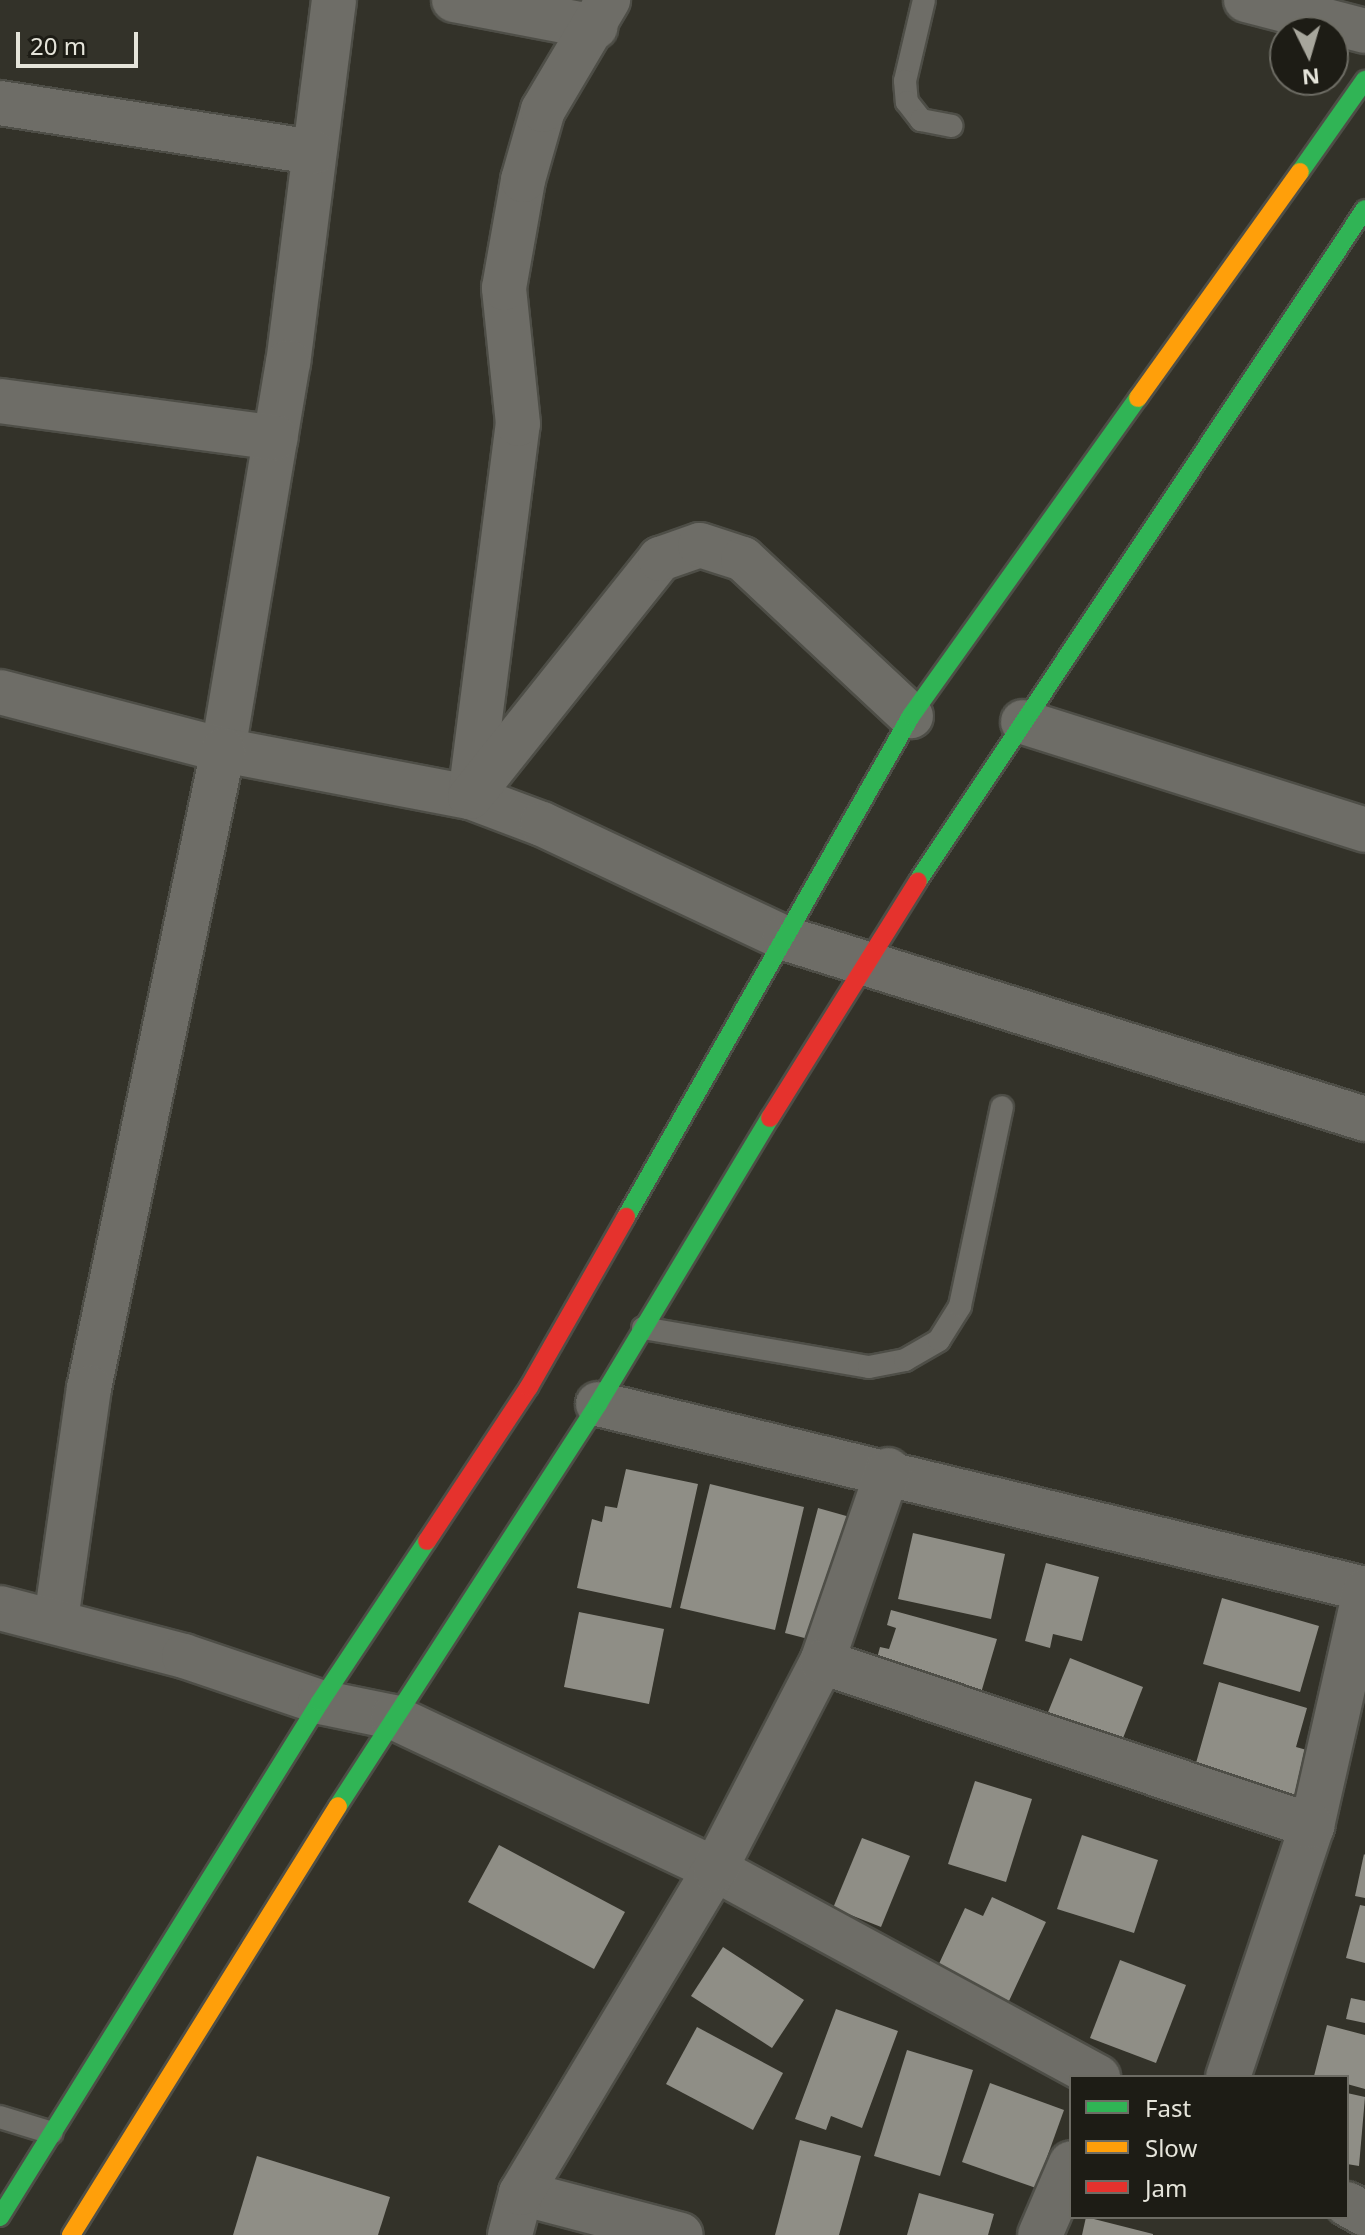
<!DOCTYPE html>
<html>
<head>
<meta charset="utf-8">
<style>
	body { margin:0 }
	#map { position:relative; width:1365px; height:2235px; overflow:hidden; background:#333229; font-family:"Noto Sans",sans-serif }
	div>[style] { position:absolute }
	.building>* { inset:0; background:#8f8e86 }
	.roads { filter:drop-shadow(2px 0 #4e4e47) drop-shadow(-2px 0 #4e4e47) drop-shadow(0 2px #4e4e47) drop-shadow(0 -2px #4e4e47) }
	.lane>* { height:22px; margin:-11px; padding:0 11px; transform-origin:11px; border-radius:11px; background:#6e6d67 }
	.street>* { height:44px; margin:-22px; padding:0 22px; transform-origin:22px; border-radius:22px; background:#6e6d67 }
	.fast>* { height:18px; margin:-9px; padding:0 9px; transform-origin:9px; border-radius:9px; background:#30b455 }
	.slow>* { height:18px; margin:-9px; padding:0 9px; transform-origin:9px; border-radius:9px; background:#ff9f0a }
	.jam>* { height:18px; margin:-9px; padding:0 9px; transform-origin:9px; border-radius:9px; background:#e5322d }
	span { translate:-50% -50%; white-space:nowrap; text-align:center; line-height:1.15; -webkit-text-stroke:8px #1d1c15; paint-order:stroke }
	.legend { position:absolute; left:1069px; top:2075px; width:280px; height:144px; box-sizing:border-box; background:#1d1c15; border:2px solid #6d6c64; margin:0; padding:10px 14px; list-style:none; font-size:24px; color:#e5e4da }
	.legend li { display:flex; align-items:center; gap:16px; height:40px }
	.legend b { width:40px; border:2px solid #6d6c64 }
	.north { position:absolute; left:1269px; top:16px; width:80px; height:80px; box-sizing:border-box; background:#1d1c15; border:2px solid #6d6c64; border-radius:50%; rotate:175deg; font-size:22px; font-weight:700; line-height:32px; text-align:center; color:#e5e4da }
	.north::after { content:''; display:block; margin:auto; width:28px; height:36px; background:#a7a69c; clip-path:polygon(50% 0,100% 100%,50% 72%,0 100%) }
	.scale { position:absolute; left:16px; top:32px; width:122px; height:36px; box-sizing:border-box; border:4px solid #e5e4da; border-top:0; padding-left:10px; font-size:24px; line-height:28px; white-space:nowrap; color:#e5e4da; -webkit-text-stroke:6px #1d1c15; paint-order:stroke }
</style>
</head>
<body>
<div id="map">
	<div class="building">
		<i style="clip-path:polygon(626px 1469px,698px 1484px,671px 1608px,577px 1588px,592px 1519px,602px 1522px,605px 1506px,617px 1508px)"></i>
		<i style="clip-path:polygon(710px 1484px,804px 1507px,775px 1630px,680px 1608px)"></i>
		<i style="clip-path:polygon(818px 1508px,857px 1519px,824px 1643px,785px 1633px)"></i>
		<i style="clip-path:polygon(913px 1533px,1005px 1554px,991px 1619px,898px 1599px)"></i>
		<i style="clip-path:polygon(1046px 1563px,1099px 1577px,1082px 1641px,1053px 1634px,1050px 1648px,1025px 1641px)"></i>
		<i style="clip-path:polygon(1222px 1598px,1319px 1626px,1300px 1692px,1203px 1664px)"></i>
		<i style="clip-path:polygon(891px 1610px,997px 1639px,978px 1703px,873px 1673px,880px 1647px,889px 1649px,896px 1628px,887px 1625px)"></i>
		<i style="clip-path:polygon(579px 1612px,664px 1629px,649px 1704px,564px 1687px)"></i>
		<i style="clip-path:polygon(1070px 1658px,1143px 1687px,1116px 1756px,1042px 1727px)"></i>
		<i style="clip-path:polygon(1219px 1682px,1307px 1708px,1296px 1747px,1321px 1754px,1307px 1802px,1194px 1770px)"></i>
		<i style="clip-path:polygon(975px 1781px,1032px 1799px,1006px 1882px,948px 1864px)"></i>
		<i style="clip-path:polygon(1082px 1835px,1158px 1860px,1134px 1933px,1057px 1909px)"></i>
		<i style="clip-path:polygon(862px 1838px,910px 1856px,881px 1927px,833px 1908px)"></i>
		<i style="clip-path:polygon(499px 1845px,625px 1912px,594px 1969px,468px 1902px)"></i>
		<i style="clip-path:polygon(1364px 1854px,1365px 1855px,1365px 1898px,1355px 1896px)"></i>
		<i style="clip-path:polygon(992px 1897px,1046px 1922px,1009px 2001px,937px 1968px,965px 1908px,983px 1916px)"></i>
		<i style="clip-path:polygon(1360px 1905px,1365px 1906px,1365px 1963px,1346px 1958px)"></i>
		<i style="clip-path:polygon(723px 1947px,804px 2000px,772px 2048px,691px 1996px)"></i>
		<i style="clip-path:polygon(1120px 1960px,1186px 1985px,1156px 2063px,1090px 2038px)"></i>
		<i style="clip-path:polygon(1351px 1998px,1365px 2001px,1365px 2023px,1346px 2019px)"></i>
		<i style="clip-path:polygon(836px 2009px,898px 2031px,862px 2128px,831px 2116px,826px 2130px,795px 2119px)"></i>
		<i style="clip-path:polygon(1327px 2025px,1365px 2035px,1365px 2089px,1347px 2084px,1347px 2077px,1314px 2076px)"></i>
		<i style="clip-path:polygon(697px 2027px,783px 2073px,753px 2130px,666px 2084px)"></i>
		<i style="clip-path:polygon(907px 2050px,973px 2070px,940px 2176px,874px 2156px)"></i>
		<i style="clip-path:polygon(990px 2083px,1064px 2110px,1036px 2188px,962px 2162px)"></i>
		<i style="clip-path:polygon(1347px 2093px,1365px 2097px,1359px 2166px,1347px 2164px)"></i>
		<i style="clip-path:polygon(800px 2140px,861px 2156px,839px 2235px,775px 2235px)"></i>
		<i style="clip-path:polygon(257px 2156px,390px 2197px,378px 2235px,233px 2235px)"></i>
		<i style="clip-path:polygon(919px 2193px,994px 2214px,988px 2235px,907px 2235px)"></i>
		<i style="clip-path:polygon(1086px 2217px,1153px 2234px,1153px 2235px,1082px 2235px)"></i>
	</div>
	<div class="roads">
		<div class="lane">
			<i style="left:924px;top:0;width:83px;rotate:103.2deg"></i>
			<i style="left:905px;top:81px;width:21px;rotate:85deg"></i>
			<i style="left:907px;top:102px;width:23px;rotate:52deg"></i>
			<i style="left:921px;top:120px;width:31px;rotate:11deg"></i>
			<i style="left:643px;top:1328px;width:229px;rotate:9.8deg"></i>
			<i style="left:869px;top:1367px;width:37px;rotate:-11deg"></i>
			<i style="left:905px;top:1360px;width:39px;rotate:-30deg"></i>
			<i style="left:939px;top:1340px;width:40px;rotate:-58deg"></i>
			<i style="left:960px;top:1306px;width:203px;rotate:-78.1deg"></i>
			<i style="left:0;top:2117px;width:54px;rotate:17.1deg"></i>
		</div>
		<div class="street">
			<i style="left:334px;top:0;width:365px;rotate:97.2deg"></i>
			<i style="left:288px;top:362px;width:393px;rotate:99.5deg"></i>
			<i style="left:223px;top:750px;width:251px;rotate:10.8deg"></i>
			<i style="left:470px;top:797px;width:77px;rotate:20.6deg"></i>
			<i style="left:542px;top:824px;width:268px;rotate:25.2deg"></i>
			<i style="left:784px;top:938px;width:609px;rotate:17.3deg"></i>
			<i style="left:454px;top:0;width:144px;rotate:10.8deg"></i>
			<i style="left:1246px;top:0;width:123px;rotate:14.6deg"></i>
			<i style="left:0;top:103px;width:317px;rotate:8.9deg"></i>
			<i style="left:0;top:401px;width:278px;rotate:7.6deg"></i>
			<i style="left:0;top:692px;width:230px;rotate:14.6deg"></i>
			<i style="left:223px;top:750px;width:652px;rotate:101.86deg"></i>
			<i style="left:89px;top:1388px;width:235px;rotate:98.1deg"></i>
			<i style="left:1023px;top:722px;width:359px;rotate:17.5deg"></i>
			<i style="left:470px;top:797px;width:376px;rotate:-82.7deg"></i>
			<i style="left:518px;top:424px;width:137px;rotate:-95.9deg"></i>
			<i style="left:504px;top:288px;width:110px;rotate:-80deg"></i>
			<i style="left:523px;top:180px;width:73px;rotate:-74.1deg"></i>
			<i style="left:543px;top:110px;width:128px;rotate:-59.4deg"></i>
			<i style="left:470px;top:797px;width:305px;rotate:-51.4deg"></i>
			<i style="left:660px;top:559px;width:42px;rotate:-19.3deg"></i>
			<i style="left:700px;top:545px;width:45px;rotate:18deg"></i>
			<i style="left:743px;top:559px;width:230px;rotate:43.1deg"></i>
			<i style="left:598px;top:1404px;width:789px;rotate:13.56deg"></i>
			<i style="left:0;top:1608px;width:190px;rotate:14.6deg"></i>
			<i style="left:184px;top:1656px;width:144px;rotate:18.7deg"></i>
			<i style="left:320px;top:1702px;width:75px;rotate:11.6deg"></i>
			<i style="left:393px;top:1717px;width:356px;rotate:25.3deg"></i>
			<i style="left:715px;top:1869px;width:436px;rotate:28.5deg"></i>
			<i style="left:822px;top:1662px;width:203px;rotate:-71deg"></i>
			<i style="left:1228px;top:2077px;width:265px;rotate:-71.5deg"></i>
			<i style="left:1312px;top:1826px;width:241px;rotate:-77.3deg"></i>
			<i style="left:521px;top:2193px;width:165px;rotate:14.7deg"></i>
			<i style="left:1347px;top:2204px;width:21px;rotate:29deg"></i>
			<i style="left:510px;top:2235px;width:43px;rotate:-75.3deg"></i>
			<i style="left:521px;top:2193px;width:378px;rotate:-59.1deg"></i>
			<i style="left:715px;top:1869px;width:233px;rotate:-62.7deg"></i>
			<i style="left:822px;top:1662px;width:517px;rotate:18.51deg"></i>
			<i style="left:1040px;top:2235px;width:78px;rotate:-66.7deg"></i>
		</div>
		<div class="fast">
			<i style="left:1300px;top:172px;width:113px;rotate:-54.8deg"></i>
			<i style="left:918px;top:881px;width:807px;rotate:-56.37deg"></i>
			<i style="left:626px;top:1217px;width:576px;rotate:-60.37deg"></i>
			<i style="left:911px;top:716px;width:391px;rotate:-54.5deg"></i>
			<i style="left:338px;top:1806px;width:479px;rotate:-57.1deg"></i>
			<i style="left:598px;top:1404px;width:334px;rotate:-59deg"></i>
			<i style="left:0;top:2217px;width:606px;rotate:-58.14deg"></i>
			<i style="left:320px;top:1702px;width:193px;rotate:-56.4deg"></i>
		</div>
		<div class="slow">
			<i style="left:1138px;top:398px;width:278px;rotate:-54.4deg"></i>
			<i style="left:71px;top:2235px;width:505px;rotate:-58.1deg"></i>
		</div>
		<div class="jam">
			<i style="left:770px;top:1118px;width:279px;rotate:-58deg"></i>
			<i style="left:427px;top:1541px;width:185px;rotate:-56.5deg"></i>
			<i style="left:529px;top:1387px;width:196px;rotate:-60.3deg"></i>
		</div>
	</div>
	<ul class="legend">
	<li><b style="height:10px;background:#30b455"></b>Fast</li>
	<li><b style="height:10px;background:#ff9f0a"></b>Slow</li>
	<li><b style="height:10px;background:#e5322d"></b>Jam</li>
	</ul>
	<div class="north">N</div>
	<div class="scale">20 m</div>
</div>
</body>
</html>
